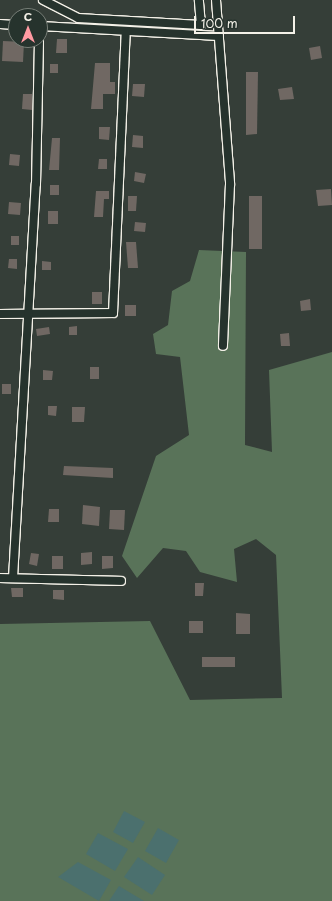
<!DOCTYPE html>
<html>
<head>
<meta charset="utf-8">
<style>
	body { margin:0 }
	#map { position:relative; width:332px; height:901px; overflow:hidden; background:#353e38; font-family:"Playpen Sans",sans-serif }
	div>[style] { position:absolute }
	.green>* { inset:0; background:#597359 }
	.water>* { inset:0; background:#4b706e }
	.building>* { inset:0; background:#706863 }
	.roads { filter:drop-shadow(1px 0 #f4f1e8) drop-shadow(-1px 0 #f4f1e8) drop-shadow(0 1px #f4f1e8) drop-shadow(0 -1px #f4f1e8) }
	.minor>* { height:8px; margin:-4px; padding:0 4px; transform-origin:4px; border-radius:4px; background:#26332d }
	span { translate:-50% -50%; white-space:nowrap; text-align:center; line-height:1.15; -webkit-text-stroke:3.5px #26332d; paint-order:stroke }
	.north { position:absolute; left:8px; top:8px; width:40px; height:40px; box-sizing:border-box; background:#26332d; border:1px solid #787f78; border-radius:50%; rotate:0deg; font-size:11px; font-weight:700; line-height:16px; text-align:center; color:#f4f1e8 }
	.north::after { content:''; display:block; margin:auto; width:14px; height:18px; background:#ff9aa2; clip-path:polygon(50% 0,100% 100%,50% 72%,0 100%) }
	.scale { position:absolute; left:194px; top:16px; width:101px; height:18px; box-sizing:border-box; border:2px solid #f4f1e8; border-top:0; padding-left:5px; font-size:12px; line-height:14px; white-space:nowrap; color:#f4f1e8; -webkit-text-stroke:3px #26332d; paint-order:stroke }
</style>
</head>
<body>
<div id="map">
	<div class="green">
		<i style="clip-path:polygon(199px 250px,246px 252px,245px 445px,272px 452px,269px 370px,332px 352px,332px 901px,0 901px,0 624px,150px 621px,190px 700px,282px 698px,276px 555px,256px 539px,234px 549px,237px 582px,200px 572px,186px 551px,163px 548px,137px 578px,122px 556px,156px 456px,189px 435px,180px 357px,156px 354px,153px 334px,168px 325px,172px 291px,190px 281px)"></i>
	</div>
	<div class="water">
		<i style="clip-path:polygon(124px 811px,145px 822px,133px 843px,113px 832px)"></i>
		<i style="clip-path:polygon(158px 828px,179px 840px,166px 863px,145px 851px)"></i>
		<i style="clip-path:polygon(98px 833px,128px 849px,115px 871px,86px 854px)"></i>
		<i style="clip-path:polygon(138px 857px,165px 875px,152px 895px,124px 877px)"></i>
		<i style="clip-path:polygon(78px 862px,111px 880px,99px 901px,58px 877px)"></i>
		<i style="clip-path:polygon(119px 886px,144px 901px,109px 901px)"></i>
	</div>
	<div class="building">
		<i style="clip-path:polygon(57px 39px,67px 39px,67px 53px,56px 53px)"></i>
		<i style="clip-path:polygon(3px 41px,24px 42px,23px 62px,2px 61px)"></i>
		<i style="clip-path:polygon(320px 46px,322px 58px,311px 60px,309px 48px)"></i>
		<i style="clip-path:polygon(95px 63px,110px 63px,110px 82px,115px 82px,115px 94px,103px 94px,103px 109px,91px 109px)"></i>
		<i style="clip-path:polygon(50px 64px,58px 64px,58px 73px,50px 73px)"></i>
		<i style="clip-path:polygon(246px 72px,258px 72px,257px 134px,246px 135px)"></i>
		<i style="clip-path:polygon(133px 84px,145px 84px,144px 97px,132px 96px)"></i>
		<i style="clip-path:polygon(292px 87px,294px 99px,280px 100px,278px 89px)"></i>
		<i style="clip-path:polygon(23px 94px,32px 94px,32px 110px,22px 109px)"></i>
		<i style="clip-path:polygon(99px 127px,110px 127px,109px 140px,99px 139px)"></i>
		<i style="clip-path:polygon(133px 135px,143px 136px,143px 148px,132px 147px)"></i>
		<i style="clip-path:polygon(52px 138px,60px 138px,59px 170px,49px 170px)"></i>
		<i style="clip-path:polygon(10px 154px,20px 155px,19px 166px,9px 165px)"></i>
		<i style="clip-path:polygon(99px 159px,107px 159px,107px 169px,98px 169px)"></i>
		<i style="clip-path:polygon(135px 172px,146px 174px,144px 183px,134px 181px)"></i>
		<i style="clip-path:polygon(50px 185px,59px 185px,59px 195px,50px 195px)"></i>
		<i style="clip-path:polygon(331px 189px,332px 205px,318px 206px,316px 190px)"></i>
		<i style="clip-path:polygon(96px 191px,109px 191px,109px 199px,104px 199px,103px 217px,94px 217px)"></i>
		<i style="clip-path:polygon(128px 196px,137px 196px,136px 211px,128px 211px)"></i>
		<i style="clip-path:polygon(249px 196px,262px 196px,262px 249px,249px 249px)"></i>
		<i style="clip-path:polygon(9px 202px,21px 203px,20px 215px,8px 214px)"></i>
		<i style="clip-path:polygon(48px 211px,58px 211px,58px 224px,48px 224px)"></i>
		<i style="clip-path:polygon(135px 222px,146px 223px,145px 232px,134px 231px)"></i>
		<i style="clip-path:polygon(11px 236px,19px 236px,19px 245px,11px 245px)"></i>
		<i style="clip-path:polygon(126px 242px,136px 242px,138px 268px,128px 268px)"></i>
		<i style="clip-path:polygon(9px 259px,17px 259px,17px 269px,8px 268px)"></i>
		<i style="clip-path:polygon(42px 261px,51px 262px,51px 270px,42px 270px)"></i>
		<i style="clip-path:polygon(92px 292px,102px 292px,102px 304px,92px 304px)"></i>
		<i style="clip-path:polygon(310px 299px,311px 310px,301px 311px,300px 301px)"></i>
		<i style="clip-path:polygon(125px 305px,136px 305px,136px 316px,125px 316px)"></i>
		<i style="clip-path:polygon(77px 326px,77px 335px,69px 335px,69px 327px)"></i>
		<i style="clip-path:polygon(49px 327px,50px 334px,37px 336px,36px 329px)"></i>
		<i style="clip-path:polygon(289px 333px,290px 346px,281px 346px,280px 334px)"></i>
		<i style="clip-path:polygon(90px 367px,99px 367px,99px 379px,90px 379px)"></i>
		<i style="clip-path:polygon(43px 370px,53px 371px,52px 380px,43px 380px)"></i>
		<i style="clip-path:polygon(2px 384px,11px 384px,11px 394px,2px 394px)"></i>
		<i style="clip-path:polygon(48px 406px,57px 406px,56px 416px,48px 415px)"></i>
		<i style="clip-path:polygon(72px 407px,85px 407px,84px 422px,72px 422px)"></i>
		<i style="clip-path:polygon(64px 466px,113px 468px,113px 478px,63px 475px)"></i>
		<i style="clip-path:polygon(83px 505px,100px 507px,99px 526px,82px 524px)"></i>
		<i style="clip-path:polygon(49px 509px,59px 509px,59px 522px,48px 522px)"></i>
		<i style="clip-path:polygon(110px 510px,125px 510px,124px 530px,109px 529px)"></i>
		<i style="clip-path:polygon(92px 552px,92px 564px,81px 565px,81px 553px)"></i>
		<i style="clip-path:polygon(31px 553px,39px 554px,37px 566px,29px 564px)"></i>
		<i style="clip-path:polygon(52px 556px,63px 556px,63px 569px,52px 569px)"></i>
		<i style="clip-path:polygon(102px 556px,113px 556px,113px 568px,102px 569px)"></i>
		<i style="clip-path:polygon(195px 583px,204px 583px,203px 596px,195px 596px)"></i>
		<i style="clip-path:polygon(11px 588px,23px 588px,23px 597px,12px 597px)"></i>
		<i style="clip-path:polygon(53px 590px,64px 590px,64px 600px,53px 599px)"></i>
		<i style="clip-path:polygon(236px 613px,250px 614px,250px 634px,236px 634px)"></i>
		<i style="clip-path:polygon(189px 621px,203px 621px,203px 633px,189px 633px)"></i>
		<i style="clip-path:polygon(202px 657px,235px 657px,235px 667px,202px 667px)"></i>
	</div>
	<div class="roads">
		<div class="minor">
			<i style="left:43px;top:0;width:39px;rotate:27deg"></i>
			<i style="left:78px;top:18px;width:123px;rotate:3.3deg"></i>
			<i style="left:201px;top:25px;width:25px;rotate:-95deg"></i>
			<i style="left:216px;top:0;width:185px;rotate:85.6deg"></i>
			<i style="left:230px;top:184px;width:162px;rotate:92.5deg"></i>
			<i style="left:0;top:24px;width:16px;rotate:4deg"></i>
			<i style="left:40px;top:26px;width:179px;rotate:3.2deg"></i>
			<i style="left:0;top:314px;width:113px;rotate:-0.5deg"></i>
			<i style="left:113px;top:313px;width:282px;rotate:-87.4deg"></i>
			<i style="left:0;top:578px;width:121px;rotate:1.4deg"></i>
			<i style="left:13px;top:578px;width:395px;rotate:-86.7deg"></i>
			<i style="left:36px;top:184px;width:144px;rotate:-88.8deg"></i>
		</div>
	</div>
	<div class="north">С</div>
	<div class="scale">100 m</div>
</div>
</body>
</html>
